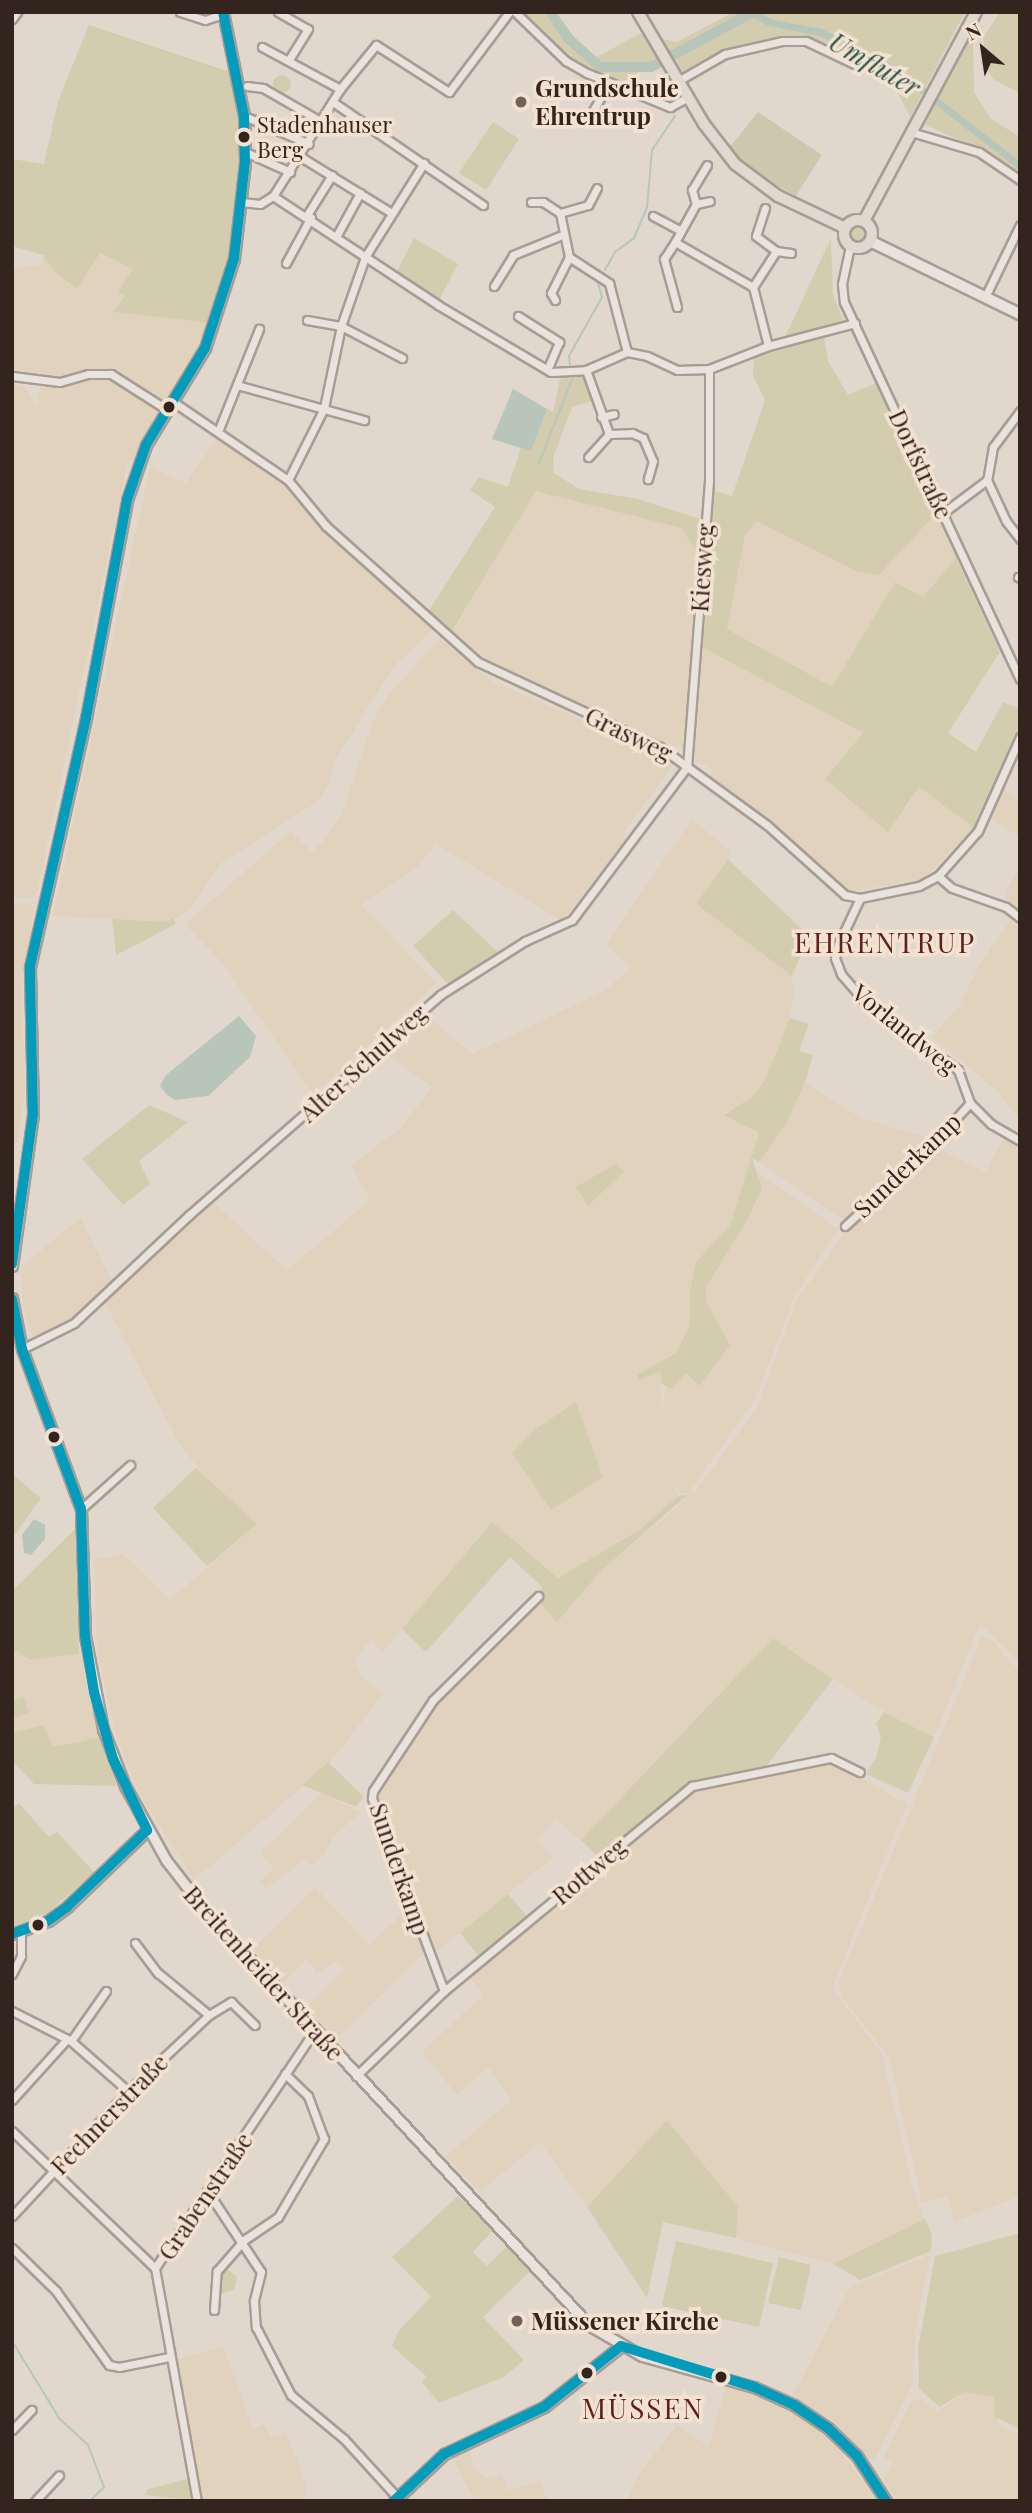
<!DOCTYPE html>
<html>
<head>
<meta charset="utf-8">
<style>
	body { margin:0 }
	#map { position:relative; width:1032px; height:2513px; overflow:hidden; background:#e2d7cc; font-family:"Playfair Display",serif }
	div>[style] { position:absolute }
	.farmland>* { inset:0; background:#e1d2bd }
	.green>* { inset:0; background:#d4ccaf }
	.round { border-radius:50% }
	.cemetery>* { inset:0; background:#cec7ae }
	.water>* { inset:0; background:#b7c6b9 }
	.stream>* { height:2px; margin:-1px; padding:0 1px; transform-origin:1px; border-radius:1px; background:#b7c6b9 }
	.canal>* { height:7px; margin:-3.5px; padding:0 3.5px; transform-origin:3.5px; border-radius:3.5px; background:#b7c6b9 }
	.river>* { height:10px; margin:-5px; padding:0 5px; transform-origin:5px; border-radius:5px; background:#b7c6b9 }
	.roads { filter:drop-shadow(2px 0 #a79d95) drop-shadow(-2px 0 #a79d95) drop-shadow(0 2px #a79d95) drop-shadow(0 -2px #a79d95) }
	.minor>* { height:7px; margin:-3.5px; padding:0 3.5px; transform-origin:3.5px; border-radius:3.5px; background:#eae3dd }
	.tertiary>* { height:9px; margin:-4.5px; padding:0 4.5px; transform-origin:4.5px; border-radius:4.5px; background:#eae3dd }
	.secondary>* { height:10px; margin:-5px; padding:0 5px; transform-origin:5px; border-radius:5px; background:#eae3dd }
	.primary>* { height:10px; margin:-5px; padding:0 5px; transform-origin:5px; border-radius:5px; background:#e1d8cf }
	.primary>.ring { margin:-5px; padding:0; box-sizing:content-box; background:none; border:10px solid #e1d8cf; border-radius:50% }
	.bus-1>* { height:10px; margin:-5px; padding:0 5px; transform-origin:5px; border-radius:5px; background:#059cbc }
	.dots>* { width:19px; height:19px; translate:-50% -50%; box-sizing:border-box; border:4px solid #f3e2d2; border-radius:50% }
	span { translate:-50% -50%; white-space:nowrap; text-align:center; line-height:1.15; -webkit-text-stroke:7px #f3e2d2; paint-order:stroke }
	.bus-label { font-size:22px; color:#34241e }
	.left { translate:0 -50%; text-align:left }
	.poi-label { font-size:24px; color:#34241e; font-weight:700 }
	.street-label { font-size:24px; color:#34241e }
	.water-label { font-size:26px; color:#2e5349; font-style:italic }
	.quarter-label { font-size:28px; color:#5e2120; letter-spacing:2px }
	.frame { position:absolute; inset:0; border:14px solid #34241e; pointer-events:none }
	.north { position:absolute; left:948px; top:14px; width:70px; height:70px; -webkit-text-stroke:5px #f3e2d2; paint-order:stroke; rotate:331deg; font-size:19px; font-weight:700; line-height:28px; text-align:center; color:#34241e }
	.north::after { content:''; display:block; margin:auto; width:24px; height:32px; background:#34241e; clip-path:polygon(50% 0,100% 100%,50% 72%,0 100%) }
</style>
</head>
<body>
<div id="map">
	<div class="farmland">
		<i style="clip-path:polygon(100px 253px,134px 269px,119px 291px,126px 296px,114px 311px,212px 323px,136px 461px,128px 461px,36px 897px,12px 897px,12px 383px,26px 388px,38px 408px,41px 377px,12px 373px,12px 268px,42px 265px,43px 255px,61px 279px)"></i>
		<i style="clip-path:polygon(218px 437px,285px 487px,330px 537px,435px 628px,394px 666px,335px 760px,328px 785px,317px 802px,221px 863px,191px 908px,179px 917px,165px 922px,53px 916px,150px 467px,186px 483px)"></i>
		<i style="clip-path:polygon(536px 490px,681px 528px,695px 544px,700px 557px,683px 749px,501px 669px,453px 632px)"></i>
		<i style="clip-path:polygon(938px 511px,959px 555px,923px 597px,895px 583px,832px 688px,727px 629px,745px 535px,756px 521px,858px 572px,879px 575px)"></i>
		<i style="clip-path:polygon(440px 639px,491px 681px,630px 741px,673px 766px,624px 831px,625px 840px,562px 921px,436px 844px,417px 868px,361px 905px,437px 983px,312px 1095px,225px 966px,185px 924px,291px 831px,312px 852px,323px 841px,341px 815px,375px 717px,390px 693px)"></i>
		<i style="clip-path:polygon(700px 646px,863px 733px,905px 811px,919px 787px,974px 828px,923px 879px,847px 892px,769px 822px,709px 778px,714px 770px,694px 760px)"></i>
		<i style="clip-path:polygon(1003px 789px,1020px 801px,1020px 837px,990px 818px)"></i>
		<i style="clip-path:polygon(evenodd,692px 819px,732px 852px,696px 904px,792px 976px,794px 995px,790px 1018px,765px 1080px,753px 1096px,724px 1114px,759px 1133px,730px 1225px,696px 1262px,690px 1290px,690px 1323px,676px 1353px,638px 1375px,640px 1380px,660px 1372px,662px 1409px,666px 1386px,672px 1389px,685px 1373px,699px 1385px,729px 1346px,706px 1301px,706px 1287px,748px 1219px,762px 1188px,756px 1172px,839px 1229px,794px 1297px,755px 1400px,690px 1491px,694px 1493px,757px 1408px,797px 1300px,848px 1227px,934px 1146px,985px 1172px,1004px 1138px,1020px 1148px,1020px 1664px,980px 1624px,934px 1737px,876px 1707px,773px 1638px,581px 1840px,556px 1819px,536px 1840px,553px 1858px,433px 1954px,378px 1807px,379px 1785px,441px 1697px,538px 1600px,557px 1622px,601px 1571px,679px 1505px,688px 1492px,681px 1494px,674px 1483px,678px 1496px,639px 1530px,558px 1578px,492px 1522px,383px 1652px,371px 1640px,354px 1660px,362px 1677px,383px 1694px,330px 1763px,194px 1880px,138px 1791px,115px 1733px,97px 1648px,94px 1560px,123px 1554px,170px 1600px,257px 1524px,208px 1480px,180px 1445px,104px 1301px,212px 1201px,287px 1270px,370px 1200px,351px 1165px,399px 1130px,432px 1087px,382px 1051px,425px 1014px,472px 1054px,604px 991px,631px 968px,606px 944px,692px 819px,576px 1403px,603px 1477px,512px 1453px,536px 1429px,576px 1403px)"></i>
		<i style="clip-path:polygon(1020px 866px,1020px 912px,1006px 901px,1005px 893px)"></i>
		<i style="clip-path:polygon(12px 904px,30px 904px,34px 908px,22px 994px,25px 1090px,18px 1143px,12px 1142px)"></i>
		<i style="clip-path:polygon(1010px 921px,1020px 930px,1020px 1120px,995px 1089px,932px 1037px,960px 1005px,978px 967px)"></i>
		<i style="clip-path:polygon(805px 1082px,861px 1118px,934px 1140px,846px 1221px,759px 1162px,785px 1126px)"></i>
		<i style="clip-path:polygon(80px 1218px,112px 1281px,72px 1318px,33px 1337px,23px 1307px,21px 1267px)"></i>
		<i style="clip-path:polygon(982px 1636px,992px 1641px,1020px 1672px,1020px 2196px,954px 2222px,948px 2196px,922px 2203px,889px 2057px,842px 1997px,839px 1982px)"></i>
		<i style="clip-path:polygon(17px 1651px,30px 1660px,82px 1654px,102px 1737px,52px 1747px,44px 1726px,12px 1733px,12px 1654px)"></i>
		<i style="clip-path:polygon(832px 1762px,907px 1804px,832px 1988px,882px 2054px,912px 2185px,925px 2219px,833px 2264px,736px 2238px,738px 2207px,667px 2120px,587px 2207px,540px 2142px,480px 2192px,446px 2156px,511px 2100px,488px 2067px,457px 2095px,422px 2052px,483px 1995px,468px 1975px,700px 1786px)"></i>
		<i style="clip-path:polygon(322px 1793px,361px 1812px,333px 1837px,323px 1856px,311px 1866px,305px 1860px,266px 1888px,260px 1881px,274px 1868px,260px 1853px)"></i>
		<i style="clip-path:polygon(315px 1887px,369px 1945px,411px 1906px,426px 1951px,334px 2041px,304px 2009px,344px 1969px,337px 1961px,317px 1973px,306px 1959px,282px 1984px,250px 1951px)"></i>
		<i style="clip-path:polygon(930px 2255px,915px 2333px,912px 2385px,875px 2459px,869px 2460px,835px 2423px,793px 2395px,850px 2287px)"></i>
		<i style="clip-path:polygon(224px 2347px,252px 2429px,264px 2424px,271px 2437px,286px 2432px,306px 2485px,305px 2501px,200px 2501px,174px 2360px)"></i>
		<i style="clip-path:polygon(727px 2383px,802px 2418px,836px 2445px,877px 2501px,627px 2501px,638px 2475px,677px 2425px,709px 2446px)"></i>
		<i style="clip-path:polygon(964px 2392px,994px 2397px,998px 2424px,1020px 2436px,1020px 2501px,897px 2501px,884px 2479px,894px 2462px,884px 2457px,911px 2402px,921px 2398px,938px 2412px)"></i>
		<i style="clip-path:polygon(469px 2446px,473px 2467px,485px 2478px,502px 2475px,507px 2490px,541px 2482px,547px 2501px,475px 2501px,451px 2456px)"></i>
	</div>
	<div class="green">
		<i style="clip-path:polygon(520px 12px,550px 12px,568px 38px,597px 57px,639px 34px,677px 42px,734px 12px,965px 12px,910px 117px,897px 91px,871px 71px,845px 52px,805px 36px,777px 37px,724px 51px,684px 74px,673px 55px,651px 67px,640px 67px,633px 85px,588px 71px)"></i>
		<i style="clip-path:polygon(1000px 12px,1020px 12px,1020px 93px,993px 79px,987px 69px,983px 38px)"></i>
		<i style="clip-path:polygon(89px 25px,233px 73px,239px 98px,240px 172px,228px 270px,212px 323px,113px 312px,125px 296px,118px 291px,133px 269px,100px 253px,77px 288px,55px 273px,43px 255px,12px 246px,12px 159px,44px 164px,58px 101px)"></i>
		<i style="clip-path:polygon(968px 37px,973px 40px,974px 92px,990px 118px,1020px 137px,1020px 176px,981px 149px,925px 125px)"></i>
		<i class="round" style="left:273px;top:75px;width:18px;height:18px"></i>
		<i style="clip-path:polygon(493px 122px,519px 139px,486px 190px,459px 173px)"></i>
		<i class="round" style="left:848px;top:225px;width:18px;height:18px"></i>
		<i style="clip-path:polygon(414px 238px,458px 264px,439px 300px,396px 273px)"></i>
		<i style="clip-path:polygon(831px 238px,833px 295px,845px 325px,783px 342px)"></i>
		<i style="clip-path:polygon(824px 337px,828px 361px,848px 395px,878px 382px,938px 511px,879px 575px,858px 572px,756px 521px,745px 535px,727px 629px,832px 687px,895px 582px,923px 597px,956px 558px,1000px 652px,948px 733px,976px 752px,1003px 702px,1020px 709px,1019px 728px,974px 828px,919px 787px,888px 832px,825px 779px,863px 733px,700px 646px,711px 490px,732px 496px,765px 400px,753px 376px,754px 357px)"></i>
		<i style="clip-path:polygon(582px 375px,592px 401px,572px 407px,553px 458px,554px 473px,579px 489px,638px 499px,703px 520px,700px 557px,681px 528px,536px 491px,450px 635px,428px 612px,495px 507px,470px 490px,479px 477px,508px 487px,521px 448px,531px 451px,547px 409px,553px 412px,560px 379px)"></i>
		<i style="clip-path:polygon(728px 859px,809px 936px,792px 976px,696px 904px)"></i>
		<i style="clip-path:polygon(453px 910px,499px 953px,449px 985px,413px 946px)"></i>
		<i style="clip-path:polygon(173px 918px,176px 924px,116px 955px,112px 919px,165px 922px)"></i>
		<i style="clip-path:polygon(790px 1018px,809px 1024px,799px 1051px,813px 1055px,805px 1082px,785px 1126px,759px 1162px,752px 1158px,762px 1188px,748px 1219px,706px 1287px,706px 1301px,730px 1345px,699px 1386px,686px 1373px,672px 1389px,662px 1384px,660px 1372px,639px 1380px,637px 1375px,676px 1353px,690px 1324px,690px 1290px,696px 1262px,730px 1225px,759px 1133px,724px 1115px,753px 1096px,765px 1080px)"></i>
		<i style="clip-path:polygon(149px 1105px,188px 1122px,139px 1161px,150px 1184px,123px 1205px,82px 1159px)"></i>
		<i style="clip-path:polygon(616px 1164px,624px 1171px,588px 1206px,576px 1187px)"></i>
		<i style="clip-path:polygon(576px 1402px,603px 1477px,551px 1510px,512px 1453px,536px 1429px)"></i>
		<i style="clip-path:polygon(196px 1468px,257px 1524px,207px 1566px,153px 1508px)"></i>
		<i style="clip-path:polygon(12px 1474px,41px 1498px,12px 1539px)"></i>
		<i style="clip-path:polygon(687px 1495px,601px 1571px,557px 1622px,534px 1596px,543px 1588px,510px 1557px,426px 1652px,402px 1629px,492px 1522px,558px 1578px,639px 1530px,678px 1496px)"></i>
		<i style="clip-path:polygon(75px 1529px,79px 1654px,30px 1660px,17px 1651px,12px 1654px,12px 1591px)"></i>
		<i style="clip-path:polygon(773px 1638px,833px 1679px,765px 1768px,690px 1782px,601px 1859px,581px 1840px)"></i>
		<i style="clip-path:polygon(23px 1697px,29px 1712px,12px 1719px,12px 1701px)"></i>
		<i style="clip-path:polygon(884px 1712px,934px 1737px,908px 1793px,866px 1774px,876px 1758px,881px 1736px,876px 1724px)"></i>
		<i style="clip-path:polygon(44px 1725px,53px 1747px,102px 1737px,116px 1786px,34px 1784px,12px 1761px,12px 1733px)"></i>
		<i style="clip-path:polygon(328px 1762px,364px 1797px,356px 1807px,302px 1785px)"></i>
		<i style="clip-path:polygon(19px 1803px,49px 1837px,57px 1832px,94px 1872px,49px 1912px,12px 1927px,12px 1809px)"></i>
		<i style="clip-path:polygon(508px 1894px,527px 1916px,479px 1956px,460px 1933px)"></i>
		<i style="clip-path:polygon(667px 2120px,738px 2207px,736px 2238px,663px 2222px,647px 2298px,587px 2207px)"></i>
		<i style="clip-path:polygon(458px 2196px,493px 2230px,473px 2252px,487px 2266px,507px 2246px,531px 2270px,483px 2317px,524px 2360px,504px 2377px,439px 2403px,422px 2382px,426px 2376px,392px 2346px,399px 2330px,431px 2297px,392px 2257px)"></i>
		<i style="clip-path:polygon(925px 2219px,932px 2234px,931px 2251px,860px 2280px,833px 2264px)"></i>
		<i style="clip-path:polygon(1020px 2233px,1020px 2429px,995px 2417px,994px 2397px,964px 2392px,940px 2407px,919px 2389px,918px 2348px,935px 2256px)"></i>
		<i style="clip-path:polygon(676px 2241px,773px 2263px,759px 2327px,662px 2306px)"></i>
		<i style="clip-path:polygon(779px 2257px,811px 2265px,801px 2310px,768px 2303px)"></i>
		<i style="clip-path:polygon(223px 2266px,237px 2277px,234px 2290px,217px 2294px)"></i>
		<i style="clip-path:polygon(188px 2479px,194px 2501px,145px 2495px,148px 2489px)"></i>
	</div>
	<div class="cemetery">
		<i style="clip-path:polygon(758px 112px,822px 155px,796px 196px,754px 172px,729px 148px)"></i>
	</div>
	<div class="water">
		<i style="clip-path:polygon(513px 389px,547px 409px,531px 451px,492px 439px)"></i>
		<i style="clip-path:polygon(239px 1016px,256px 1036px,250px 1057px,208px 1096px,175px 1100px,167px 1095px,160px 1086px,166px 1075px)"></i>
		<i style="clip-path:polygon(34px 1519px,45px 1525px,45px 1539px,31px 1555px,24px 1553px,22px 1535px)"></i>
	</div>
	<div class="stream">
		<i style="left:605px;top:270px;width:21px;rotate:-61deg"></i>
		<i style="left:615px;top:252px;width:24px;rotate:-36deg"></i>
		<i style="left:634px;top:238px;width:33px;rotate:-67deg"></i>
		<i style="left:647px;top:208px;width:58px;rotate:-85.1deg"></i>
		<i style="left:652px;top:150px;width:41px;rotate:-55.9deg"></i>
		<i style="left:570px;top:365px;width:9px;rotate:-96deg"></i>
		<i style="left:569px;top:356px;width:68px;rotate:-60.8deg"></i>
		<i style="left:602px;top:297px;width:15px;rotate:-106deg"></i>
		<i style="left:539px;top:463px;width:92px;rotate:-68.4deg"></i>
		<i style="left:12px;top:2341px;width:90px;rotate:58.6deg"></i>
		<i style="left:59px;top:2418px;width:40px;rotate:43deg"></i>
		<i style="left:88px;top:2445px;width:45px;rotate:69.1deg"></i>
		<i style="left:104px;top:2487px;width:20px;rotate:135deg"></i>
	</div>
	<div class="canal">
		<i style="left:752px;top:13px;width:19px;rotate:28deg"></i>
		<i style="left:769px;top:22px;width:52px;rotate:11.1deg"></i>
		<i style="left:820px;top:32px;width:87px;rotate:26.6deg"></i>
		<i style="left:898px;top:71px;width:155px;rotate:37.9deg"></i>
	</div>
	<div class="river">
		<i style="left:550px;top:12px;width:32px;rotate:55deg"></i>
		<i style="left:568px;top:38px;width:43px;rotate:42.2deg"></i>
		<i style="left:600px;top:67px;width:51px"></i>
		<i style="left:651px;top:67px;width:116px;rotate:-28.3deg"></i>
	</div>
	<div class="roads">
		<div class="minor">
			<i style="left:180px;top:12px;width:26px;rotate:18deg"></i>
			<i style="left:205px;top:20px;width:19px;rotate:-18deg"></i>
			<i style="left:278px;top:12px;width:34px;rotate:30deg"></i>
			<i style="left:308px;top:29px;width:36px;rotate:122deg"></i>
			<i style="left:515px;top:12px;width:71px;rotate:43.9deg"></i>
			<i style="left:566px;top:61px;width:24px;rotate:30deg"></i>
			<i style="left:587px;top:73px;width:90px;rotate:22.3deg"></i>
			<i style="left:670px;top:107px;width:21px;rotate:-29deg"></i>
			<i style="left:12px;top:19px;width:9px;rotate:-54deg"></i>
			<i style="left:262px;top:47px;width:89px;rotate:28.3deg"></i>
			<i style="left:678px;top:81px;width:54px;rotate:-29.9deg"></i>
			<i style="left:725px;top:54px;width:58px;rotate:-12.8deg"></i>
			<i style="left:782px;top:41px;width:24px"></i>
			<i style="left:806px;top:41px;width:59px;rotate:25.3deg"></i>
			<i style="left:247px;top:86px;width:16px;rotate:7deg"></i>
			<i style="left:263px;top:88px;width:68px;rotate:30deg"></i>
			<i style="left:333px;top:102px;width:182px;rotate:34.5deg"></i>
			<i style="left:249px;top:118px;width:65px;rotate:23.4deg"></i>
			<i style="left:589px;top:118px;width:41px;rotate:-60.9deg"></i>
			<i style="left:911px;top:132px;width:71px;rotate:16.4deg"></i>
			<i style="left:979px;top:152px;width:50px;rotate:34.3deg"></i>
			<i style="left:250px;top:154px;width:44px;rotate:24.2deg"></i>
			<i style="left:301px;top:157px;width:105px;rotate:31.7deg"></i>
			<i style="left:273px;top:196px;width:198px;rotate:33.4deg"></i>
			<i style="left:438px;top:305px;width:131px;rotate:30.7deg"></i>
			<i style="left:551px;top:372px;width:35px;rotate:-3deg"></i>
			<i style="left:586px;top:370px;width:45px;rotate:-23.7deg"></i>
			<i style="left:627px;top:352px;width:20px;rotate:11deg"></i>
			<i style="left:647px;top:356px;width:33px;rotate:25deg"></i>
			<i style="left:677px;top:370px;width:32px;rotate:-2deg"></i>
			<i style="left:709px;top:369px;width:63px;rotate:-21.3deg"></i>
			<i style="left:768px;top:346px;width:90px;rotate:-14.8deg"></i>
			<i style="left:241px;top:202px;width:19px;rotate:6deg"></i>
			<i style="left:260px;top:204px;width:15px;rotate:-32deg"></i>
			<i style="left:273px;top:196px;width:126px;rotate:-57.9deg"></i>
			<i style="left:340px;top:89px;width:57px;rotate:-50.7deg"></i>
			<i style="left:376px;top:45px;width:87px;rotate:32.8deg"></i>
			<i style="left:449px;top:92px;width:100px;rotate:-53.1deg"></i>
			<i style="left:531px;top:202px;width:12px"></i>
			<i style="left:543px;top:202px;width:20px;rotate:33deg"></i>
			<i style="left:560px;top:213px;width:45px;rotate:78.4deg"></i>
			<i style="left:569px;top:257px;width:48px;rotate:33deg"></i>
			<i style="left:609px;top:283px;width:71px;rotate:75.4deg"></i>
			<i style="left:696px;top:204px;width:14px;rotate:-12deg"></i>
			<i style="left:765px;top:208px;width:29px;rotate:108deg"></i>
			<i style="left:756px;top:236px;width:25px;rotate:37deg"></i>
			<i style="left:776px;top:251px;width:15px;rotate:8deg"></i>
			<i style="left:560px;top:213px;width:29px;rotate:-16deg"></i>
			<i style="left:588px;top:205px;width:19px;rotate:-62deg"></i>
			<i style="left:307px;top:215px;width:47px;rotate:-58deg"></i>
			<i style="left:653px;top:216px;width:30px;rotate:28deg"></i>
			<i style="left:337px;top:235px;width:48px;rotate:-61.3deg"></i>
			<i style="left:675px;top:242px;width:43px;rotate:-61.1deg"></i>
			<i style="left:696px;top:204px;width:15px;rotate:-106deg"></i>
			<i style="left:692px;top:190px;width:29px;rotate:-59deg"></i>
			<i style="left:850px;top:246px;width:39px;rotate:102deg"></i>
			<i style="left:842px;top:284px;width:18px;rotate:84deg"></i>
			<i style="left:844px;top:302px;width:416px;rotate:65deg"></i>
			<i style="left:286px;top:263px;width:52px;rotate:-61.5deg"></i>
			<i style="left:494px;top:286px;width:36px;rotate:-58deg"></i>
			<i style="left:513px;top:255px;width:53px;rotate:-22.2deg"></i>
			<i style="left:753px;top:287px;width:43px;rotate:-57.4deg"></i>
			<i style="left:985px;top:297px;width:80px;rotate:-64.1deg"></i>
			<i style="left:555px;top:300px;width:8px;rotate:-120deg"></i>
			<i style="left:551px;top:293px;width:40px;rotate:-63.4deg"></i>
			<i style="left:677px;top:307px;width:50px;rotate:-105.2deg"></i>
			<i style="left:664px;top:259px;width:20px;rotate:-57deg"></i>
			<i style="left:675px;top:242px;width:90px;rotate:30deg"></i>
			<i style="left:753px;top:287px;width:61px;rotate:75.7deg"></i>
			<i style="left:518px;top:316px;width:49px;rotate:32.4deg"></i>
			<i style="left:559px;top:342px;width:30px;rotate:113deg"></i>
			<i style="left:307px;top:320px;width:35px;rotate:10deg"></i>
			<i style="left:341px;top:326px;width:69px;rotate:27.7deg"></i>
			<i style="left:586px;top:370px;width:68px;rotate:70.2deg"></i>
			<i style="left:609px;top:434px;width:31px;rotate:132deg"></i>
			<i style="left:12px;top:376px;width:48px;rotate:7.1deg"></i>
			<i style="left:60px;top:382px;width:29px;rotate:-16deg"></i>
			<i style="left:88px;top:374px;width:23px"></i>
			<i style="left:111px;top:374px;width:65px;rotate:32.5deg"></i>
			<i style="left:237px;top:385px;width:132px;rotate:15.4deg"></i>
			<i style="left:172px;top:401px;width:140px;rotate:34.3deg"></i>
			<i style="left:288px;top:480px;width:60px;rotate:50.4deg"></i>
			<i style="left:326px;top:526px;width:204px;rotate:41.8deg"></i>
			<i style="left:478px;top:662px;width:201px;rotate:25deg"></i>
			<i style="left:660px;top:747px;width:132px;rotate:36.1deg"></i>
			<i style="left:767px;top:825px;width:105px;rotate:41.9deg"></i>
			<i style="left:845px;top:895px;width:15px;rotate:11deg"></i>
			<i style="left:860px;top:898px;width:60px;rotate:-11.5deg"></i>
			<i style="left:919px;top:886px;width:21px;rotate:-28deg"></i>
			<i style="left:938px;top:876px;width:60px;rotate:-48.4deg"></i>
			<i style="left:978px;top:831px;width:103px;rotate:-65.9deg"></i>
			<i style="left:1020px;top:411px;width:45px;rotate:126.9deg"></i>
			<i style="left:993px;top:447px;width:34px;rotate:100deg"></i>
			<i style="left:987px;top:480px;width:45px;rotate:65.1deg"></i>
			<i style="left:1006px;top:521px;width:23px;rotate:52deg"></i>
			<i style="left:601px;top:417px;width:13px;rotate:-13deg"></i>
			<i style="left:219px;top:429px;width:108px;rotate:-68.2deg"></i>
			<i style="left:609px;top:434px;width:23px;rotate:-2deg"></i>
			<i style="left:632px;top:433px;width:12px;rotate:24deg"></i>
			<i style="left:643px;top:438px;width:25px;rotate:67deg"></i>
			<i style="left:653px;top:461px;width:19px;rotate:106deg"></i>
			<i style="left:288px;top:480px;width:80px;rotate:-63.4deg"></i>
			<i style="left:324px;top:408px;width:84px;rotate:-78.3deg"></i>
			<i style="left:341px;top:326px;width:73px;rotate:-70.8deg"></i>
			<i style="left:365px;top:257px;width:111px;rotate:-57.9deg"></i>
			<i style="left:943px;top:513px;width:55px;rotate:-36.9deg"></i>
			<i style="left:1018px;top:577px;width:2px;rotate:27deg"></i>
			<i style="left:687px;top:767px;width:288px;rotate:-85.6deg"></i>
			<i style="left:709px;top:480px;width:111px;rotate:-90deg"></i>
			<i style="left:938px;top:876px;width:18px;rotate:41deg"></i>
			<i style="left:952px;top:888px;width:57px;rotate:19.4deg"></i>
			<i style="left:1006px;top:907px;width:18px;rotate:38deg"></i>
			<i style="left:860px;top:898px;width:52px;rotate:115.1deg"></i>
			<i style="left:838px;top:945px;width:13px;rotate:103deg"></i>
			<i style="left:835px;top:958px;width:17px;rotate:69deg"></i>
			<i style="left:841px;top:974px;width:37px;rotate:49deg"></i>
			<i style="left:865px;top:1002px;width:115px;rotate:36.2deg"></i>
			<i style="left:958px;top:1070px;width:35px;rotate:70deg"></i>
			<i style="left:970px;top:1103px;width:30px;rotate:45deg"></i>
			<i style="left:991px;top:1124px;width:34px;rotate:30deg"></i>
			<i style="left:845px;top:1226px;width:115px;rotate:-42.9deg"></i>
			<i style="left:929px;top:1148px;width:61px;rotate:-47.7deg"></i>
			<i style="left:22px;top:1349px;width:58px;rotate:-26.6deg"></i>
			<i style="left:74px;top:1323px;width:158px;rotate:-43.2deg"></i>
			<i style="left:189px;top:1215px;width:334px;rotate:-41.2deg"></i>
			<i style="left:440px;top:995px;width:101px;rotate:-32.4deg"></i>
			<i style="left:525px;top:941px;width:51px;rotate:-24.1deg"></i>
			<i style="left:572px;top:920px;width:191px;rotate:-53.1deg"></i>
			<i style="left:81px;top:1509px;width:66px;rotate:-41.9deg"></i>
			<i style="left:135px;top:1943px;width:38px;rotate:53deg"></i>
			<i style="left:158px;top:1973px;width:66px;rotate:39.5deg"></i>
			<i style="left:12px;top:1974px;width:20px;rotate:-63deg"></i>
			<i style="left:21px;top:1956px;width:23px;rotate:-90deg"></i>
			<i style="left:444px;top:1991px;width:206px;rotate:-110.5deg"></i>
			<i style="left:372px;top:1798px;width:7px;rotate:-82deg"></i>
			<i style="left:373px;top:1791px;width:109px;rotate:-56.6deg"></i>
			<i style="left:433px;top:1700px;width:148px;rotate:-44.7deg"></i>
			<i style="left:12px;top:2011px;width:66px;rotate:27deg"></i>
			<i style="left:71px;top:2041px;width:76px;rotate:41.3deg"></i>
			<i style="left:71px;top:2041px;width:61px;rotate:-55deg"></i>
			<i style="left:356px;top:2076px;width:122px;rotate:-44deg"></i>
			<i style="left:444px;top:1991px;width:322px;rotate:-39.6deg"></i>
			<i style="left:692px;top:1786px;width:142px;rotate:-11.4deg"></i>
			<i style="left:831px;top:1758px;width:32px;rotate:26deg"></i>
			<i style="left:12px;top:2100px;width:82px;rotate:-48deg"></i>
			<i style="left:12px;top:2131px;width:198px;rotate:43.8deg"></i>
			<i style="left:208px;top:2192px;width:96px;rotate:56.5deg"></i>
			<i style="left:261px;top:2272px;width:30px;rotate:104deg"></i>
			<i style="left:254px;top:2301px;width:26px;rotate:86deg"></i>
			<i style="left:256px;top:2327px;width:76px;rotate:62.8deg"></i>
			<i style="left:291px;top:2395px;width:69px;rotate:39.7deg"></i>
			<i style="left:344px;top:2439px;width:79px;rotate:47.6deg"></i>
			<i style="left:12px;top:2216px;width:171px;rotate:-47.1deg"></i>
			<i style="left:128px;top:2091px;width:111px;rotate:-43.2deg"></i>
			<i style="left:209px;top:2015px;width:26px;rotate:-31deg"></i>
			<i style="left:231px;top:2002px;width:33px;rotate:44deg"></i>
			<i style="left:12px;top:2248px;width:62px;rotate:44.3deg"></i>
			<i style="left:56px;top:2291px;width:91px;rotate:54.4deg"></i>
			<i style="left:109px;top:2365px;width:10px;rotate:11deg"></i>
			<i style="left:119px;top:2367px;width:51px;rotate:-11.3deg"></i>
			<i style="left:155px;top:2268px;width:287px;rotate:-56.1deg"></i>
			<i style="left:155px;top:2268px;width:237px;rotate:79.8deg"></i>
			<i style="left:214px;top:2310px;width:39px;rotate:-86deg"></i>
			<i style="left:217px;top:2271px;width:41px;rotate:-48.9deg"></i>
			<i style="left:244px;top:2240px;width:41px;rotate:-34.1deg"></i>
			<i style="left:278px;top:2217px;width:91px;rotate:-59.5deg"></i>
			<i style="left:324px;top:2139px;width:46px;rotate:-110.4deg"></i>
			<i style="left:308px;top:2096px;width:32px;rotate:-136deg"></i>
			<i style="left:12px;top:2430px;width:28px;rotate:-46deg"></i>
			<i style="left:35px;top:2501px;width:35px;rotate:-47deg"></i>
		</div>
		<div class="tertiary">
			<i style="left:12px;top:1266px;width:153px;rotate:-82.1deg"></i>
			<i style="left:33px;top:1114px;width:147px;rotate:-91.2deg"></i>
			<i style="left:30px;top:967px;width:255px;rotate:-77.3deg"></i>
			<i style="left:86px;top:718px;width:222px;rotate:-79.3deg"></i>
			<i style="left:127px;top:500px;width:58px;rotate:-70.9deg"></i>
			<i style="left:146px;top:445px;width:114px;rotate:-58.7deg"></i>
			<i style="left:205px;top:348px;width:94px;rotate:-72deg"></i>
			<i style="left:234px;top:259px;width:98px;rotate:-83.5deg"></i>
			<i style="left:245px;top:162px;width:46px;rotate:-91.2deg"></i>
			<i style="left:244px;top:116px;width:106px;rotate:-101.4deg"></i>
			<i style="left:12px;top:1298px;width:52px;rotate:78.9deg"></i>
			<i style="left:22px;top:1349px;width:171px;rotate:69.8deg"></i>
			<i style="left:81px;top:1509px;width:127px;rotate:88.2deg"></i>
			<i style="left:85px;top:1636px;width:95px;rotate:79deg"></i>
			<i style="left:103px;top:1729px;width:61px;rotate:68.9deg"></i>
			<i style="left:125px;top:1786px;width:85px;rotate:61deg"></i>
			<i style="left:166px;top:1860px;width:62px;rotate:52.2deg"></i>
			<i style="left:204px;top:1909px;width:567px;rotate:47.22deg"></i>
			<i style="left:589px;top:2325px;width:61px;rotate:30.3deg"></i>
			<i style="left:642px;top:2356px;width:116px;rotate:15.5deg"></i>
			<i style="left:754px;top:2387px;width:44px;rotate:24.2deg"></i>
			<i style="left:794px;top:2405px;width:41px;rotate:34.1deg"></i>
			<i style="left:828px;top:2428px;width:40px;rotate:44deg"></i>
			<i style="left:857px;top:2456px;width:54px;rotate:57.2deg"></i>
			<i style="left:12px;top:1934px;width:38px;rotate:-20deg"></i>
			<i style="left:48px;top:1921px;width:24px;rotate:-36deg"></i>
			<i style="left:67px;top:1907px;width:111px;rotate:-43.9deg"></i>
			<i style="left:394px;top:2501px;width:69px;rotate:-43.2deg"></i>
			<i style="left:444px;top:2454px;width:110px;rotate:-25.2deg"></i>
			<i style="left:544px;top:2407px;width:98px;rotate:-38.4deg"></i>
		</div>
		<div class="secondary">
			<i style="left:870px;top:241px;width:167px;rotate:26deg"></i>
		</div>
		<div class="primary">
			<i style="left:638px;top:12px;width:130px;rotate:59.5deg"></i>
			<i style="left:704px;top:124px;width:51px;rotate:52.2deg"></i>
			<i style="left:735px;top:164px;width:54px;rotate:36.7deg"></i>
			<i style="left:778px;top:196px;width:74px;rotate:25.5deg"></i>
			<i class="ring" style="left:844px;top:220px;width:18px;height:18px"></i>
			<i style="left:864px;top:221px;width:237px;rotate:-61.8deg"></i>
		</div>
	</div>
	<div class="bus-1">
		<i style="left:12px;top:1264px;width:151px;rotate:-82deg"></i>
		<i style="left:33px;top:1114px;width:147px;rotate:-91.2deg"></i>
		<i style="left:30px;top:967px;width:255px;rotate:-77.3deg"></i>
		<i style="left:86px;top:718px;width:222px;rotate:-79.3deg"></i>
		<i style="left:127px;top:500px;width:58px;rotate:-70.9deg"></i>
		<i style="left:146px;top:445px;width:114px;rotate:-58.7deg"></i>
		<i style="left:205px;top:348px;width:94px;rotate:-72deg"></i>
		<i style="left:234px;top:259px;width:98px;rotate:-83.5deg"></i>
		<i style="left:245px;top:162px;width:46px;rotate:-91.2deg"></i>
		<i style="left:244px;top:116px;width:106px;rotate:-101.4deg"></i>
		<i style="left:12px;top:1299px;width:51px;rotate:78.7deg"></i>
		<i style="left:22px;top:1349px;width:171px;rotate:69.8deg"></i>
		<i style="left:81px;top:1509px;width:127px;rotate:88.2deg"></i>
		<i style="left:85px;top:1636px;width:57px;rotate:80.9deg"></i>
		<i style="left:94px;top:1692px;width:70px;rotate:74.2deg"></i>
		<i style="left:113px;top:1759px;width:79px;rotate:64.4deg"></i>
		<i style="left:12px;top:1934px;width:38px;rotate:-20deg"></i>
		<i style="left:48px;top:1921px;width:24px;rotate:-36deg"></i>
		<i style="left:67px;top:1907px;width:111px;rotate:-43.9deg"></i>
		<i style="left:394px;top:2501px;width:69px;rotate:-43.2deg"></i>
		<i style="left:444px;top:2454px;width:110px;rotate:-25.2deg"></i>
		<i style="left:544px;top:2407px;width:98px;rotate:-38.4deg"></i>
		<i style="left:621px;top:2346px;width:139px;rotate:17.1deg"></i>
		<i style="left:754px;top:2387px;width:44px;rotate:24.2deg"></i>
		<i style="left:794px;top:2405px;width:41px;rotate:34.1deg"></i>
		<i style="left:828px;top:2428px;width:40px;rotate:44deg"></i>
		<i style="left:857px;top:2456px;width:54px;rotate:57.2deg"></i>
	</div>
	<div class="dots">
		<i style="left:521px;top:102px;background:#71635b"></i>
		<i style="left:244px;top:137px;background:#34241e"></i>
		<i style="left:169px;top:407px;background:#34241e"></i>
		<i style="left:54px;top:1437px;background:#34241e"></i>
		<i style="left:38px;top:1925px;background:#34241e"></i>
		<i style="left:517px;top:2321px;background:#71635b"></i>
		<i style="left:587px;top:2373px;background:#34241e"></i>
		<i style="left:721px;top:2377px;background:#34241e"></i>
	</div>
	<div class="bus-label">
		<span class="left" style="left:257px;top:137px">Stadenhauser<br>Berg</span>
	</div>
	<div class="poi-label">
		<span class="left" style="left:535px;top:102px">Grundschule<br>Ehrentrup</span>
		<span class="left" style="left:531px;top:2321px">Müssener Kirche</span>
	</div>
	<div class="street-label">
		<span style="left:921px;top:464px;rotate:65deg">Dorfstraße</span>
		<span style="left:702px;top:568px;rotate:-86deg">Kiesweg</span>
		<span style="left:629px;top:734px;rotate:26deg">Grasweg</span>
		<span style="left:905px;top:1029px;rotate:39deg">Vorlandweg</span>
		<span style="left:363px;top:1063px;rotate:-42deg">Alter Schulweg</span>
		<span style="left:907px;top:1165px;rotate:-44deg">Sunderkamp</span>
		<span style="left:400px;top:1869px;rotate:71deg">Sunderkamp</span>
		<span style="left:589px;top:1871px;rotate:-40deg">Rottweg</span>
		<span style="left:264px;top:1973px;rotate:48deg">Breitenheider Straße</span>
		<span style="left:109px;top:2114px;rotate:-46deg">Fechnerstraße</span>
		<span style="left:205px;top:2196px;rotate:-56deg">Grabenstraße</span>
	</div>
	<div class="water-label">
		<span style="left:875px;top:64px;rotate:30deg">Umfluter</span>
	</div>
	<div class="quarter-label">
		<span style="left:885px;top:942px">EHRENTRUP</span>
		<span style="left:643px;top:2408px">MÜSSEN</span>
	</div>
	<div class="frame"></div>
	<div class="north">N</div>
</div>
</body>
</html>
